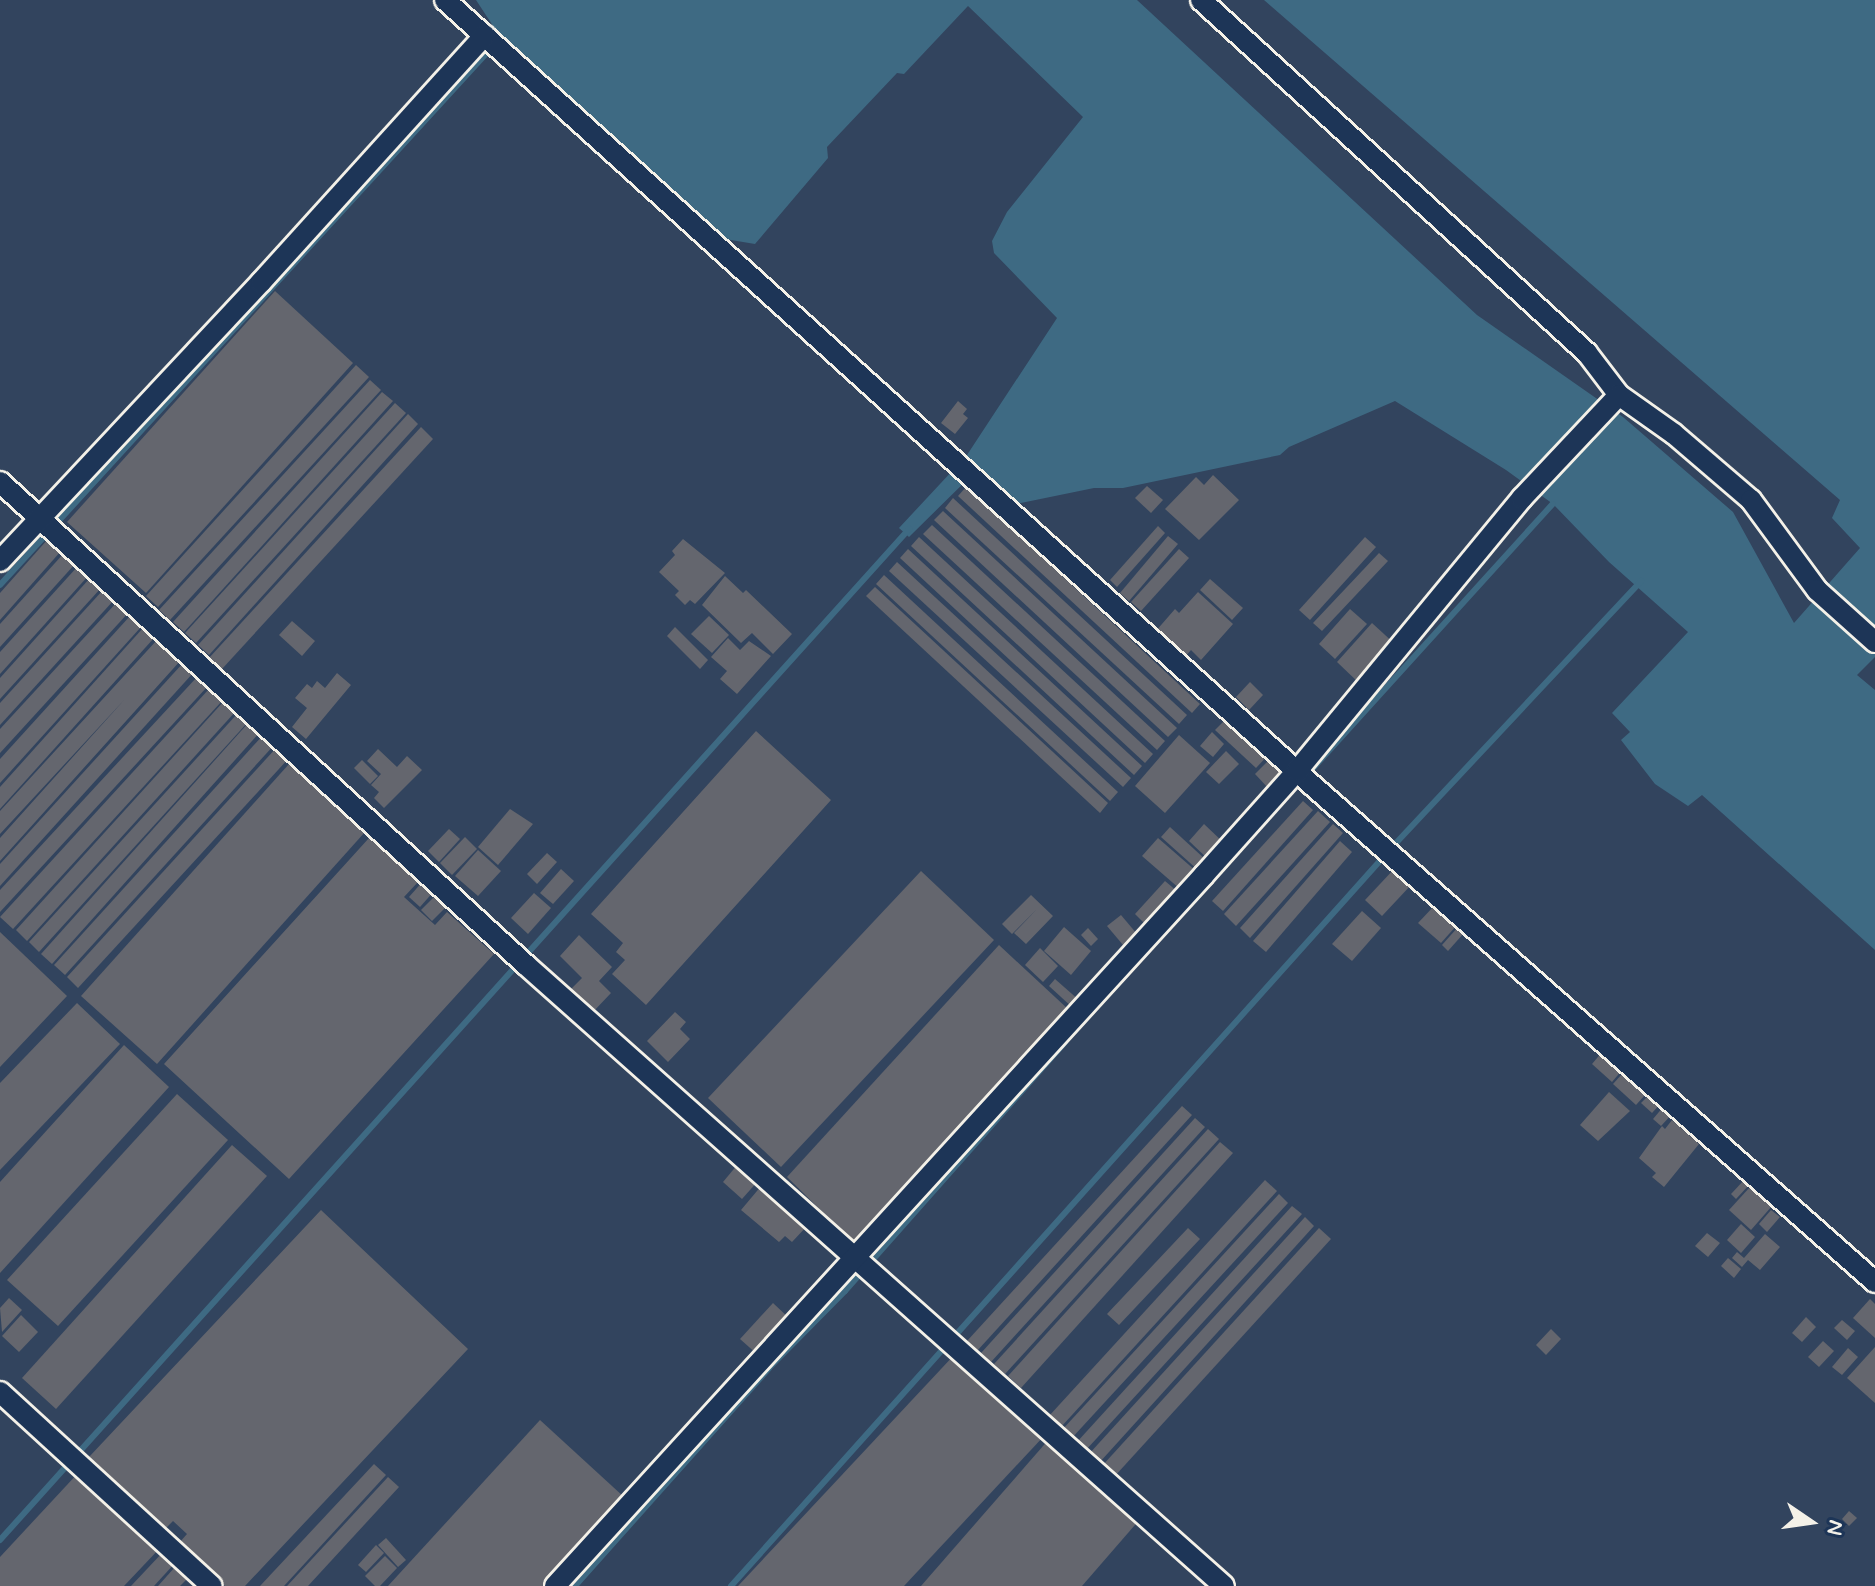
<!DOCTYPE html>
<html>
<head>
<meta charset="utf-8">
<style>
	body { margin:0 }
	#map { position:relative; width:1875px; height:1586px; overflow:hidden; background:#32445e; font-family:Mynerve,sans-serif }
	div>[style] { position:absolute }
	.water>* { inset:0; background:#3e6a83 }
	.stream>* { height:6px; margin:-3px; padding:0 3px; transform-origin:3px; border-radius:3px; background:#3e6a83 }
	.building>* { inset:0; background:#64666e }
	.roads { filter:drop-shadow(2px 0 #f4f1e8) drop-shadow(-2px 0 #f4f1e8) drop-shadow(0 2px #f4f1e8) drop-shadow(0 -2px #f4f1e8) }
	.minor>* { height:20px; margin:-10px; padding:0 10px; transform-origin:10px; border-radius:10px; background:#1d3557 }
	span { translate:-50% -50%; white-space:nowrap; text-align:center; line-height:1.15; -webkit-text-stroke:6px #1d3557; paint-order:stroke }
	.north { position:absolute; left:1771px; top:1482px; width:80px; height:80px; -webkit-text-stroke:6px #1d3557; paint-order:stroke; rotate:103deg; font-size:22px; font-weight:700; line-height:32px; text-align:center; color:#f4f1e8 }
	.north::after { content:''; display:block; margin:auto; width:28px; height:36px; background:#f4f1e8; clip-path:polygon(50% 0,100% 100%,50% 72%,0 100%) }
</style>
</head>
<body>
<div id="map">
	<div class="water">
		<i style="clip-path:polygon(476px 0,1137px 0,1477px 315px,1623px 417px,1733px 512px,1794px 623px,1860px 548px,1832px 518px,1840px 500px,1264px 0,1875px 0,1875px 657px,1857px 675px,1875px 690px,1875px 950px,1702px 795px,1688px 806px,1655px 784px,1621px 740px,1630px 732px,1612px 713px,1688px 632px,1609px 562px,1553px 504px,1506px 470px,1395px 401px,1289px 447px,1280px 455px,1123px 488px,1094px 488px,1016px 504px,977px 470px,909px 537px,899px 528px,967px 455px,1057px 318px,994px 253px,992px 241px,1007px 212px,1083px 117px,968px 6px,904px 74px,897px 73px,827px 147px,828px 158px,755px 244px,725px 239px,501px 38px)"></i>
	</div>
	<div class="stream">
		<i style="left:0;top:585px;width:730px;rotate:-47.55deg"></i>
		<i style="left:1306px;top:776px;width:367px;rotate:-47.8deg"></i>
		<i style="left:0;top:1540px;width:1360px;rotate:-48.04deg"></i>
		<i style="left:575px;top:1586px;width:292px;rotate:-48.3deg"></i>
		<i style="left:769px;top:1368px;width:108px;rotate:-45.4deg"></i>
		<i style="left:845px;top:1291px;width:332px;rotate:-48.5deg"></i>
		<i style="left:731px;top:1586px;width:997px;rotate:-48.17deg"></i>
		<i style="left:1396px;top:843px;width:359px;rotate:-46.9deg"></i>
	</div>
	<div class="building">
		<i style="clip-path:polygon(275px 291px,353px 363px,146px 593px,67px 522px)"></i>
		<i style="clip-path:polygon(356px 365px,369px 377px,158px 607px,146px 596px)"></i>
		<i style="clip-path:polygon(370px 380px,381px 390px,170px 620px,159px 610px)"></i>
		<i style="clip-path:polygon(382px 392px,393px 401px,184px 632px,173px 622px)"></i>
		<i style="clip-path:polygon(958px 401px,967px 409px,963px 414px,968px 418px,955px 434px,941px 423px)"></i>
		<i style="clip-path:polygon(395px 403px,406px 413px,196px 643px,185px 633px)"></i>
		<i style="clip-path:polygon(408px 414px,418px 424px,209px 655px,198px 645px)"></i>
		<i style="clip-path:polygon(421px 427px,433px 439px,222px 669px,209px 658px)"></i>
		<i style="clip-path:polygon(1213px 475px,1239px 500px,1199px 540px,1165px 509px,1196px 477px,1204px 485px)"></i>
		<i style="clip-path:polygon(1147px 486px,1163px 500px,1151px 513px,1135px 498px)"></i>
		<i style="clip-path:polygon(966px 487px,1200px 704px,1192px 713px,958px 496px)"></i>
		<i style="clip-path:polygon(953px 498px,1187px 715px,1179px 724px,945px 508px)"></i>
		<i style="clip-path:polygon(943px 511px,1177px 728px,1168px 737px,934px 520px)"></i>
		<i style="clip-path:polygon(932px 525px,1165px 741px,1157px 750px,923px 534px)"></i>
		<i style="clip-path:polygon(1158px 526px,1165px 533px,1117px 587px,1110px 580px)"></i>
		<i style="clip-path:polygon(1168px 536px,1178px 544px,1129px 601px,1120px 593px)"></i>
		<i style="clip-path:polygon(919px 537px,1153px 754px,1145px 763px,911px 546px)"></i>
		<i style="clip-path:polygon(1365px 537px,1376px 547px,1310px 620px,1299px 610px)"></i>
		<i style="clip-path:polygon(48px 539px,61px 551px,0 620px,0 593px)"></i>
		<i style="clip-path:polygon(683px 539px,725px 573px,695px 604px,690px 600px,685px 605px,675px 595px,679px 591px,659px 572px,675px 555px,672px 551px)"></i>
		<i style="clip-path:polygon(908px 549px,1142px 766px,1134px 775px,900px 558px)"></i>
		<i style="clip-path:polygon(1179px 549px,1189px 558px,1141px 611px,1131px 602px)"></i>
		<i style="clip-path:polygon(64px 553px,75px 564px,0 647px,0 624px)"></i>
		<i style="clip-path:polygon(1379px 553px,1388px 561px,1322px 631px,1313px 623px)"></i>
		<i style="clip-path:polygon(897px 562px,1131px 778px,1123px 787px,889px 571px)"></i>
		<i style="clip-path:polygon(78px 566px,89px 575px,0 674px,0 652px)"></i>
		<i style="clip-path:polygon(884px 575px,1118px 792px,1110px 801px,876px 584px)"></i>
		<i style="clip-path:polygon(725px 576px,743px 593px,746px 590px,792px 634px,773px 654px,752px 633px,741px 643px,702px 605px)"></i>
		<i style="clip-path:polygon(90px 578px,101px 588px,0 699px,0 678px)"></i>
		<i style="clip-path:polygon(1210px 579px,1243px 608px,1232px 620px,1200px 590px)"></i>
		<i style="clip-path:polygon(875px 587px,1108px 803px,1100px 813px,866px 596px)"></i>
		<i style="clip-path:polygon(103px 590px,114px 600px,0 725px,0 703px)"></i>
		<i style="clip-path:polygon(1198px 592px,1233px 624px,1201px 660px,1191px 650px,1184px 658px,1155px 632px,1175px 609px,1179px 613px)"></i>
		<i style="clip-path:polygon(117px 602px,129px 612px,0 753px,0 729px)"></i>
		<i style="clip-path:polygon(1350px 609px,1367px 624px,1335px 659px,1319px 644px)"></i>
		<i style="clip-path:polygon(130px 616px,141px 627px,0 783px,0 759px)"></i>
		<i style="clip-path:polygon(709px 616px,729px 635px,712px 653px,691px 634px)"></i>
		<i style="clip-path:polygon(292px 621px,315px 641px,302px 656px,279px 635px)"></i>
		<i style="clip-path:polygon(1372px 623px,1396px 645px,1360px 684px,1337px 662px)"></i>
		<i style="clip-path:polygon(675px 627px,708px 660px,700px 669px,667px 636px)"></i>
		<i style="clip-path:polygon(143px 628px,154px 638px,0 809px,0 787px)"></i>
		<i style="clip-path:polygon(728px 638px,740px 650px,749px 641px,771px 656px,737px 694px,720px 679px,727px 671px,711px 657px)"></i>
		<i style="clip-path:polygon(157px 640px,181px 660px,0 861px,0 838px,125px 699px,0 834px,0 811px)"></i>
		<i style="clip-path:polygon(183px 663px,194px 672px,0 886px,0 864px)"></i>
		<i style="clip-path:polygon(337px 673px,351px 685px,306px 739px,292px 727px,307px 708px,295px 698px,307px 684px,312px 688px,317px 681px,325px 688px)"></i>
		<i style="clip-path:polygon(197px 677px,207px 687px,0 912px,0 890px)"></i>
		<i style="clip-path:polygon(1250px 682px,1263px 695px,1249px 710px,1236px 697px)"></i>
		<i style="clip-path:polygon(209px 689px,222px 701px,13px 929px,0 917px)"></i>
		<i style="clip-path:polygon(224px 701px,236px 711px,27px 941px,16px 930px)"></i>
		<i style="clip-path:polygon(238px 713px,248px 722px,39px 952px,29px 942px)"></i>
		<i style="clip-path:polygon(1231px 714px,1271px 752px,1256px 768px,1215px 730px)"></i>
		<i style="clip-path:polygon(250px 721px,261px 731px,52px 964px,41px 954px)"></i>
		<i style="clip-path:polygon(756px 731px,831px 800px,646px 1005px,612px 974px,625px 960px,616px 952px,623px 943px,591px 914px)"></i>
		<i style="clip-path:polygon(1212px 732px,1224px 744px,1213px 757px,1200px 746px)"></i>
		<i style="clip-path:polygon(264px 734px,275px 744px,65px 975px,54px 965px)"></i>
		<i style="clip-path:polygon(1179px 735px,1210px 763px,1165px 813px,1135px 786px)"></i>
		<i style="clip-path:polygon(277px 747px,289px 758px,78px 988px,67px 977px)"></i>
		<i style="clip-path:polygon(378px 749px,397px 767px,407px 756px,422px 770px,384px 808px,374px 798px,379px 792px,371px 785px,381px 774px,367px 761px)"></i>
		<i style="clip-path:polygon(1226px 751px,1239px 764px,1219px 784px,1206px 772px)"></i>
		<i style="clip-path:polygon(1270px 759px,1285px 774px,1269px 789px,1255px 774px)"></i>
		<i style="clip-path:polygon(362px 760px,378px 776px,370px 784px,354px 768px)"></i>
		<i style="clip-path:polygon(289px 764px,365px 832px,157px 1064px,81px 996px)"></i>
		<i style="clip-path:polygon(1303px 801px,1313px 810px,1223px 911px,1212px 901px)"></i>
		<i style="clip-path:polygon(510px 809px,533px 824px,498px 865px,478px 847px)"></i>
		<i style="clip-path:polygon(1318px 811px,1330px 822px,1236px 926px,1224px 914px)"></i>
		<i style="clip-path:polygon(1204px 824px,1224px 843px,1209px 860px,1189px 841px)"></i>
		<i style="clip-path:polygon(1333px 824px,1343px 833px,1250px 938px,1240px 928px)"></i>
		<i style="clip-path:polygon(1170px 827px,1206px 860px,1198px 870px,1161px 837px)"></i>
		<i style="clip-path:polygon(449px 829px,460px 839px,439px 862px,428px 851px)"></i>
		<i style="clip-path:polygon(465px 837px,477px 849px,452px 875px,440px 863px)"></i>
		<i style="clip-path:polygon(369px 838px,418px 882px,404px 897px,435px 925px,447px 912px,494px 954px,289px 1179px,164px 1064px)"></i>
		<i style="clip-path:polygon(1158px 838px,1196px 871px,1180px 889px,1142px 856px)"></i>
		<i style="clip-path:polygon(1340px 841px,1352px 852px,1266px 952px,1253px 941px)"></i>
		<i style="clip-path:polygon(478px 850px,501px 871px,478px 896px,455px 876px)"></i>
		<i style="clip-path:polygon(547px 853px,557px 862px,537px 884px,527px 874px)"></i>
		<i style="clip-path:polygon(1395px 868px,1412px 884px,1382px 916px,1365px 900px)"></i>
		<i style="clip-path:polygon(561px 869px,574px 881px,553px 904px,540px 893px)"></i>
		<i style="clip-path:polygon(921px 871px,994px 940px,781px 1167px,708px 1098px)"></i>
		<i style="clip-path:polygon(424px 880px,435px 890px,420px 907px,409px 897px)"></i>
		<i style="clip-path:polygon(1165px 881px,1178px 892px,1147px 926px,1135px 914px)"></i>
		<i style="clip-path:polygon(439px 892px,450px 903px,432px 921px,421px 910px)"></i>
		<i style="clip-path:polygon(534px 893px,551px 908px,528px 934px,511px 918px)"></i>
		<i style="clip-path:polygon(1031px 895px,1053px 916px,1026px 944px,1014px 933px,1037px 909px,1012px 934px,1002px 924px)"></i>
		<i style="clip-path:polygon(1435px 905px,1457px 925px,1441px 943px,1418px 923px)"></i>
		<i style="clip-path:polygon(1362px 911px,1381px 928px,1352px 961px,1332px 944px)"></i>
		<i style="clip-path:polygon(1121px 915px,1137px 934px,1123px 945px,1107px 926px)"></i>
		<i style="clip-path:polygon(1064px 927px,1091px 951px,1071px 975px,1044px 951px)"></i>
		<i style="clip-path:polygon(1458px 927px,1464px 933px,1448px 951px,1442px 945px)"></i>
		<i style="clip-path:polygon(1088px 928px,1098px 939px,1091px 946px,1081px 935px)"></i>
		<i style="clip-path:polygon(0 932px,67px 996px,0 1067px)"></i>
		<i style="clip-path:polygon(579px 935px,612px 967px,599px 981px,611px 993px,592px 1013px,569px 991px,582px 978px,560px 956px)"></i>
		<i style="clip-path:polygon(999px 945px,1069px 1010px,857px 1246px,787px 1177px)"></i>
		<i style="clip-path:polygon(1040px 948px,1058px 966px,1043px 982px,1025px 965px)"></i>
		<i style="clip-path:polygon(1055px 979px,1080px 1001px,1073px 1008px,1049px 986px)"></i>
		<i style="clip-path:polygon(77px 1003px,120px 1044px,0 1170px,0 1083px)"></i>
		<i style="clip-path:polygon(675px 1012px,686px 1022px,680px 1029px,690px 1039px,668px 1062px,647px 1041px)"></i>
		<i style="clip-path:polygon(124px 1045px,169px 1087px,0 1273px,0 1182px)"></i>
		<i style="clip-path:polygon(1603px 1051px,1623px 1069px,1612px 1082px,1592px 1064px)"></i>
		<i style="clip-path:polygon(1622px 1074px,1645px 1095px,1636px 1105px,1613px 1084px)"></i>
		<i style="clip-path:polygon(1609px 1092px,1630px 1111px,1598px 1141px,1580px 1125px)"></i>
		<i style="clip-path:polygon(1651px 1093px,1662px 1102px,1652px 1113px,1641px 1103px)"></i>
		<i style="clip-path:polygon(177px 1094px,228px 1140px,58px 1326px,7px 1280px)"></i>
		<i style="clip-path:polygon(1182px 1106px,1192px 1115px,977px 1351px,967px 1341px)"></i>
		<i style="clip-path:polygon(1664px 1106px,1673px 1113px,1661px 1126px,1653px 1119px)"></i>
		<i style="clip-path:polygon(1195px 1118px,1205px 1127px,991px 1362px,981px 1353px)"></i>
		<i style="clip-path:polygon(1672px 1120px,1699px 1144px,1664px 1187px,1652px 1177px,1656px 1173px,1639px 1158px,1662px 1126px,1665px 1129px)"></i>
		<i style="clip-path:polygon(1208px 1129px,1219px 1139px,1005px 1374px,994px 1364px)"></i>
		<i style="clip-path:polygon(1220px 1142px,1233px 1153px,1021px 1388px,1008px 1376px)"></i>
		<i style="clip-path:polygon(232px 1145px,267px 1176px,56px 1409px,22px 1378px)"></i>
		<i style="clip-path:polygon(738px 1164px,758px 1181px,742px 1199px,723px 1182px)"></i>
		<i style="clip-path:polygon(1745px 1179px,1750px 1184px,1736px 1199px,1731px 1194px)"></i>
		<i style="clip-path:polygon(1265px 1180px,1277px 1191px,1061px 1427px,1049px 1416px)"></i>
		<i style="clip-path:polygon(762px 1185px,808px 1225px,792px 1242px,785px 1236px,779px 1242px,741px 1210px)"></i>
		<i style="clip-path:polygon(1750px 1187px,1772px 1206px,1751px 1230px,1729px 1210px)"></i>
		<i style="clip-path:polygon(1279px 1194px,1288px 1203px,1071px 1439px,1062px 1430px)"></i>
		<i style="clip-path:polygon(1292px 1206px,1302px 1214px,1086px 1450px,1077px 1442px)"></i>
		<i style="clip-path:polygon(321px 1210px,468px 1349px,245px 1586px,225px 1586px,179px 1543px,187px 1534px,173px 1521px,165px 1529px,89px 1457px)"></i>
		<i style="clip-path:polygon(1771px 1210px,1780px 1217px,1767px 1232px,1759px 1224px)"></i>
		<i style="clip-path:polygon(1305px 1217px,1314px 1226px,1099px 1463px,1089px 1454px)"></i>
		<i style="clip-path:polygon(1741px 1224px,1755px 1237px,1741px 1253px,1727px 1240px)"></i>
		<i style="clip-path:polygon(1188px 1228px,1200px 1239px,1119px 1325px,1107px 1314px)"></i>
		<i style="clip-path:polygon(1319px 1228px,1331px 1239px,1114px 1477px,1102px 1466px)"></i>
		<i style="clip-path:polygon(1707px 1233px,1720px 1243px,1708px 1257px,1695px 1246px)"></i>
		<i style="clip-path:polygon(1765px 1234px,1780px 1247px,1760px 1270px,1748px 1260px,1742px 1267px,1732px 1258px,1737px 1252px,1744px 1258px)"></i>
		<i style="clip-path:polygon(1728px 1258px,1741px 1269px,1734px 1278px,1721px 1266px)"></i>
		<i style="clip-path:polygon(9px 1298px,22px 1310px,2px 1332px,0 1308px)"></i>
		<i style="clip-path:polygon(1870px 1299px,1875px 1304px,1875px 1338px,1853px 1318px)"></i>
		<i style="clip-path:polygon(773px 1303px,790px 1319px,758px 1355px,740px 1339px)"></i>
		<i style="clip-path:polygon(21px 1315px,38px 1332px,19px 1352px,2px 1336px)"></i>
		<i style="clip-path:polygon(1806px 1317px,1816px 1327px,1802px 1342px,1792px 1333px)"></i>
		<i style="clip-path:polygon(1842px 1320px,1855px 1331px,1847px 1340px,1834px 1328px)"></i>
		<i style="clip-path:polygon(1551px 1329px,1561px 1339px,1546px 1355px,1536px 1345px)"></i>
		<i style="clip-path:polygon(1823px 1341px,1834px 1351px,1819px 1367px,1808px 1357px)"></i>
		<i style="clip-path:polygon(1875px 1347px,1875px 1403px,1847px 1378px)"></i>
		<i style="clip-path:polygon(1848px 1348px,1858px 1357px,1842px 1375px,1832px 1367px)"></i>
		<i style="clip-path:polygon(956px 1353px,1044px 1436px,904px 1586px,738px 1586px)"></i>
		<i style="clip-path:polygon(540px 1420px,624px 1497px,543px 1586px,388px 1586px)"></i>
		<i style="clip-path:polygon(1050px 1438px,1141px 1518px,1082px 1586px,921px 1586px)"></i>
		<i style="clip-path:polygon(374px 1464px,386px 1475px,284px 1586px,260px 1586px)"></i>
		<i style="clip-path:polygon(79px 1472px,160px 1548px,124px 1586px,0 1586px,0 1557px)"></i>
		<i style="clip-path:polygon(388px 1477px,399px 1487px,308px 1586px,287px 1586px)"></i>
		<i style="clip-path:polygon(1849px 1511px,1857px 1518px,1849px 1526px,1842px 1519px)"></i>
		<i style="clip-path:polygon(386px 1538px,406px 1560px,398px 1567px,378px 1545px)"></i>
		<i style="clip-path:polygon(376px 1545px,384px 1553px,366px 1572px,358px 1565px)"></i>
		<i style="clip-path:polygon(163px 1552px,175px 1563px,154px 1586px,131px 1586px)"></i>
		<i style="clip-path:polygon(385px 1556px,397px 1568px,380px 1586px,375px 1586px,365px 1576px)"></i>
		<i style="clip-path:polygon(175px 1567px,187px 1579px,180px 1586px,158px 1586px)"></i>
	</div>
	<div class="roads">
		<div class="minor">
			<i style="left:445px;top:0;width:1170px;rotate:42.16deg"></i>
			<i style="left:1312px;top:785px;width:751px;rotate:41.44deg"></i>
			<i style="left:1201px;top:0;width:523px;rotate:42.44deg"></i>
			<i style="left:1587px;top:353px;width:53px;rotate:52.7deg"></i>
			<i style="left:1619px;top:395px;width:67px;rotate:35.3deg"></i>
			<i style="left:1674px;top:434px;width:101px;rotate:40.6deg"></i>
			<i style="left:1751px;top:500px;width:112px;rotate:53.7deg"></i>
			<i style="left:1817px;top:590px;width:78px;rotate:41.9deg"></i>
			<i style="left:0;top:482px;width:714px;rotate:42.56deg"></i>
			<i style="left:526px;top:965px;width:934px;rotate:41.66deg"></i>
			<i style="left:0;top:561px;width:382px;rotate:-46.9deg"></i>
			<i style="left:261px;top:282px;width:333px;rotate:-47.8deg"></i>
			<i style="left:0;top:1392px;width:287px;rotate:42.5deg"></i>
			<i style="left:555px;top:1586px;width:963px;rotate:-47.61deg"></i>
			<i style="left:1204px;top:875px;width:140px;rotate:-48.2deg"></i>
			<i style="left:1297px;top:771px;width:354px;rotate:-50.5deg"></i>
			<i style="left:1522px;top:498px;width:141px;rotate:-46.7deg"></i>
		</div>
	</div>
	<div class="north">N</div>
</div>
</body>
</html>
